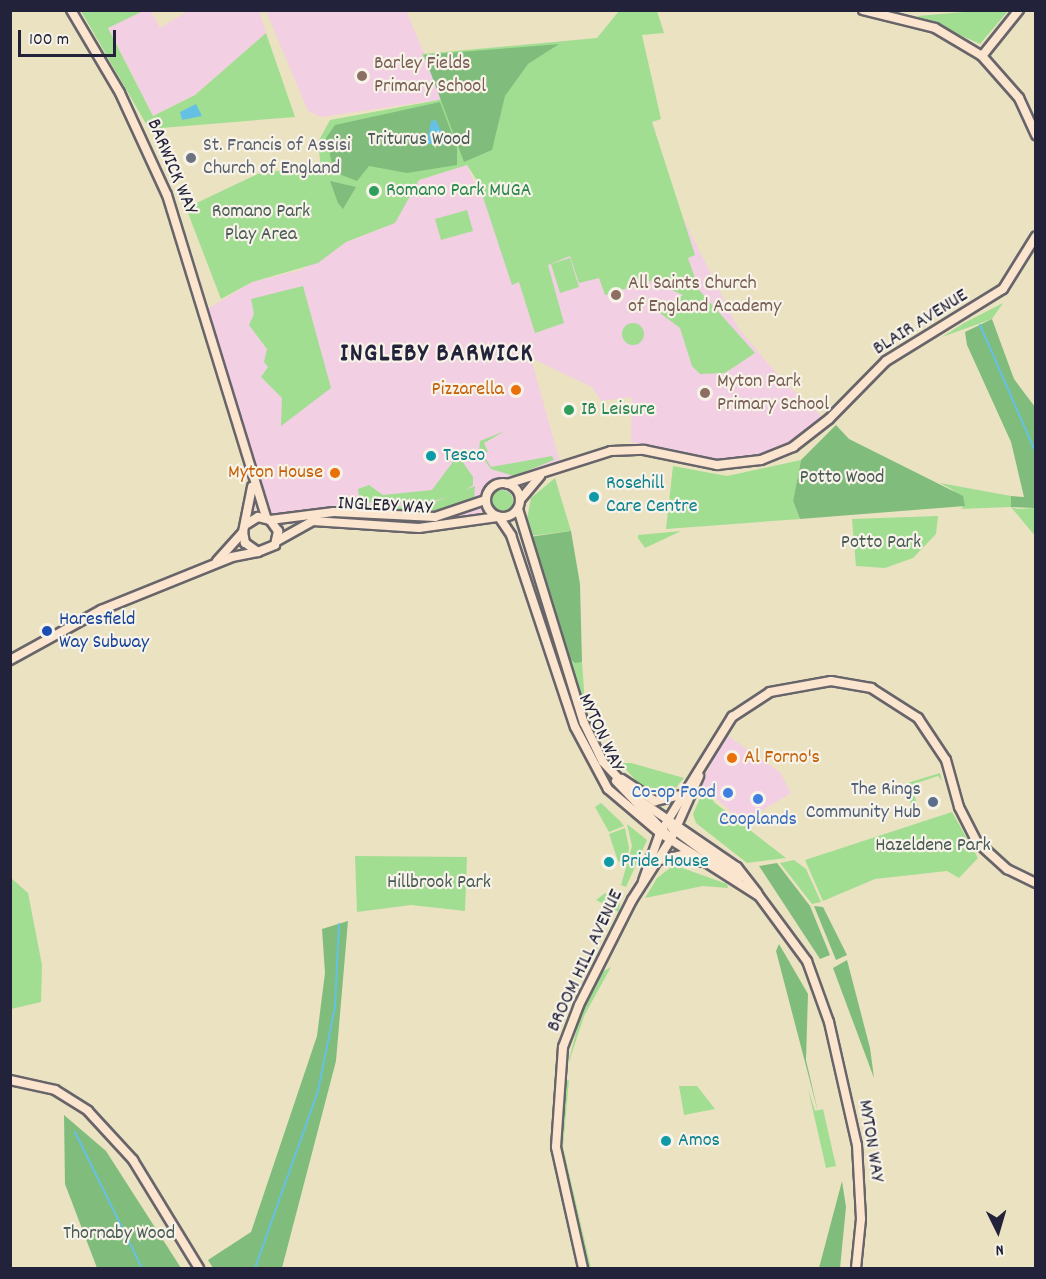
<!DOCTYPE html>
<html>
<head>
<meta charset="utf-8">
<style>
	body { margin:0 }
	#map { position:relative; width:1046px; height:1279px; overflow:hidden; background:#ebe2c2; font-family:Dekko,sans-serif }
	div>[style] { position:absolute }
	.built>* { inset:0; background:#f2cfe2 }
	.green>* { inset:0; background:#a1de92 }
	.round { border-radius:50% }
	.forest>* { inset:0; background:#80bd7c }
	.water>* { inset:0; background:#65c1e3 }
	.stream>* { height:2px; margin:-1px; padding:0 1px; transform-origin:1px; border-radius:1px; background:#65c1e3 }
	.roads { filter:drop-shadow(2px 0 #68656a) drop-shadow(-2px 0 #68656a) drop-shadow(0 2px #68656a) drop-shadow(0 -2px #68656a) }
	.secondary>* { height:8px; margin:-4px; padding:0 4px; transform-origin:4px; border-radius:4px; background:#fbe5cf }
	.secondary>.ring { margin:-4px; padding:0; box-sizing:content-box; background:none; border:8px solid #fbe5cf; border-radius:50% }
	.dots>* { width:16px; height:16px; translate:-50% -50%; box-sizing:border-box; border:3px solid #f7f3e8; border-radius:50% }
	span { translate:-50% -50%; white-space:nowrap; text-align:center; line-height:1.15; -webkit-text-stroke:4.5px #f7f3e8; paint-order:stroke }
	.education-label { font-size:20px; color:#785e54 }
	.left { translate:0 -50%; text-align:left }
	.park-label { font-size:20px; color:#485a55 }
	.worship-label { font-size:20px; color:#5b616d }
	.street-label { font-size:20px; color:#22223b }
	.leisure-label { font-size:20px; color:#27864d }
	.food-label { font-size:20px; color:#c56008 }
	.right { translate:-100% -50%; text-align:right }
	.culture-label { font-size:20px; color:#0d838f }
	.transit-label { font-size:20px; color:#164399 }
	.service-label { font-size:20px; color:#4e5e75 }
	.shop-label { font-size:20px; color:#366cbe }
	.district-label { font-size:26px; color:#22223b; font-weight:700; letter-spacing:1.5px }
	.frame { position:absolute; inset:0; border:12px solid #22223b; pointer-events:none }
	.north { position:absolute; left:968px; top:1201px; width:60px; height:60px; -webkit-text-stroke:4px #f7f3e8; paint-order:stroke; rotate:175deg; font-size:16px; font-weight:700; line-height:24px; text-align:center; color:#22223b }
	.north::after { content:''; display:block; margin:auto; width:21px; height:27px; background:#22223b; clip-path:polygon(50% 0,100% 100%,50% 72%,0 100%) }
	.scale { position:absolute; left:18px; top:30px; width:98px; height:27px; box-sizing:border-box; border:3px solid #22223b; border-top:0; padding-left:8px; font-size:18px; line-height:21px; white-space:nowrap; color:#22223b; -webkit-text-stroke:4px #f7f3e8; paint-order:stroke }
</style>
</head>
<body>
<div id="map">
	<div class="built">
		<i style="clip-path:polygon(259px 10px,266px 33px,195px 95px,153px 116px,108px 27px,143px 11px,151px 11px,160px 28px,188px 11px)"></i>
		<i style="clip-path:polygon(266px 11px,406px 11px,444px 99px,321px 117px,308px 111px)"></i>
		<i style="clip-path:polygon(652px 121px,674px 200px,738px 328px,783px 381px,825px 419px,781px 451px,746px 461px,718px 461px,631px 442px,632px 397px,601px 401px,592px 387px,531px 358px,561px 466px,476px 515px,432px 522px,321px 517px,276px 527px,256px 517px,251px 473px,204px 311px,252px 282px,301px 270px,346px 242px,383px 228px,419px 180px,467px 165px,474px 182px)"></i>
		<i style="clip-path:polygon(725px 734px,780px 772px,791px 793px,743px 822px,701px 785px)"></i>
	</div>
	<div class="green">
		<i style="clip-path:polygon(81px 11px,143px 11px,108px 28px,153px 116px,195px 95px,266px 33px,295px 117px,149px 129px)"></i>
		<i style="clip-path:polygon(619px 11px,657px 11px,664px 33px,642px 35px,661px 119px,652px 122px,695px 255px,688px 258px,699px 290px,755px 353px,725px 373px,700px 374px,692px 366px,680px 328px,660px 313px,683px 295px,651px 281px,605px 295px,599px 278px,579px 283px,570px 256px,548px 265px,564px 323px,535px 333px,519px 282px,512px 285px,478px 182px,467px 165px,419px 180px,395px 223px,346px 242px,318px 263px,252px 282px,221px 299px,186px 208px,262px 172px,321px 168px,318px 142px,330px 120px,444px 99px,422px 54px,597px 38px)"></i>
		<i style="clip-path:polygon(976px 11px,1008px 11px,980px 44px,917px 16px)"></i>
		<i style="clip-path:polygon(467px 210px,473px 231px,441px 240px,435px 219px)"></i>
		<i style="clip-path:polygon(570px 258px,579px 287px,560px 293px,551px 264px)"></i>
		<i style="clip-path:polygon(303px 286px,331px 388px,281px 426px,282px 398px,261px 377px,268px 367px,264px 362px,267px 349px,249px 325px,254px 314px,251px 299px)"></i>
		<i style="clip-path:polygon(1003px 303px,992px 319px,942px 337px,964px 323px)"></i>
		<i class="round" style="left:622px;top:323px;width:22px;height:22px"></i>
		<i style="clip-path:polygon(505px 431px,484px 443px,488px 452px,482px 453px,491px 467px,552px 456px,554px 460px,514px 476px,491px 469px,479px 452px,480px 441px)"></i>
		<i style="clip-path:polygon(458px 455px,473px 477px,473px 485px,461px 493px,424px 504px,360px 502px,358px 489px,369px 485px,383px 495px,432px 490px)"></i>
		<i style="clip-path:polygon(801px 460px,793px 501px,800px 519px,666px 529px,673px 466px,727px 476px)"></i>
		<i style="clip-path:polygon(555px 478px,571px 531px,530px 536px,568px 657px,582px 662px,586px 719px,529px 536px,527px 519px,531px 498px)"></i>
		<i style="clip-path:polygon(940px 483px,1011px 496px,1011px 507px,1018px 509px,1035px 508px,1035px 536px,1011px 507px,959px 509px,963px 508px,953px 490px)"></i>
		<i style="clip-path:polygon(475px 486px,474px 500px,450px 512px,420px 515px,422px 507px)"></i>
		<i class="round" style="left:491px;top:490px;width:22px;height:22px"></i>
		<i style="clip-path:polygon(360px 505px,416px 507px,416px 515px,367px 511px)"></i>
		<i style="clip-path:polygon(938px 516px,936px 534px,913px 558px,885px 568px,856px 566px,852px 519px)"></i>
		<i style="clip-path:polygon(681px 531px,645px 548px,638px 538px,638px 535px)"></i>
		<i style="clip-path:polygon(620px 763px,631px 763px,684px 778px,672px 792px,659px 794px,641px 786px)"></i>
		<i style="clip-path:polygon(940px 773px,942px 781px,938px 776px,911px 785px,920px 813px,915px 815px,904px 784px)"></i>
		<i style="clip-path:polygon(704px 789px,715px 803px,786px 858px,747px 863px,696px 823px,693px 814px)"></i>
		<i style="clip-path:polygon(601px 803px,620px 821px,624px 826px,609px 832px,595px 807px)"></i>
		<i style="clip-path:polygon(952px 812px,978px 858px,959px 878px,947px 871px,875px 879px,823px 901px,805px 860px)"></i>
		<i style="clip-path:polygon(627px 824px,647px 840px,626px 887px,621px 885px,632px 846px)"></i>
		<i style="clip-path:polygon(625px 828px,629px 848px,627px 865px,618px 861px,609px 834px)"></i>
		<i style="clip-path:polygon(355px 856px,467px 857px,465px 911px,411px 905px,357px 912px)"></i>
		<i style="clip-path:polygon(794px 860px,806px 869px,821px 902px,812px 904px,780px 863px)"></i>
		<i style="clip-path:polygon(674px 865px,727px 884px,728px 888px,703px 886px,645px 898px,657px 878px)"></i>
		<i style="clip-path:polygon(11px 878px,28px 893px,42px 965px,41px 1002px,11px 1009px)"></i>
		<i style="clip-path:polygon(605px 893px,620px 903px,619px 912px,596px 900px)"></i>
		<i style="clip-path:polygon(611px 967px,584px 1016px,566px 1071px,580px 1017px,602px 972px)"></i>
		<i style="clip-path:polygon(569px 1080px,563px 1147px,591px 1268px,586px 1268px,560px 1147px,563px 1081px)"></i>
		<i style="clip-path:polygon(679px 1086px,697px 1086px,715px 1109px,684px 1115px)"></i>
		<i style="clip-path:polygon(808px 1089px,815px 1111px,823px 1109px,836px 1166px,826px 1168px)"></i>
	</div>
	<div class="forest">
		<i style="clip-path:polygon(559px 44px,528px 64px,505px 96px,492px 150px,464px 162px,424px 55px)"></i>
		<i style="clip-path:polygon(440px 102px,457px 147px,457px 165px,407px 173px,369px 166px,357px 181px,334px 172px,326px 138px,335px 125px)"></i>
		<i style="clip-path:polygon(330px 181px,356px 187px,343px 209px,338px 203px)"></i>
		<i style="clip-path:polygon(992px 319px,1014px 379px,1035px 407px,1035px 508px,1011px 507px,1011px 496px,1024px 497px,1011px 442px,967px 345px,965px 332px)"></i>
		<i style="clip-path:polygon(836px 425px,849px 439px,963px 496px,965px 506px,800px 519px,793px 501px,801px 460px)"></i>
		<i style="clip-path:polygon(571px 531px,580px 584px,582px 662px,575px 663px,568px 657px,529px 537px)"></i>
		<i style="clip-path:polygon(777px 863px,810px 906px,830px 955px,820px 959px,759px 866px)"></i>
		<i style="clip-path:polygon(814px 906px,823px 907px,847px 955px,836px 960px)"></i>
		<i style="clip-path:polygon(348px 921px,336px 1061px,282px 1268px,213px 1268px,208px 1260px,251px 1232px,317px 1036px,325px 973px,322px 929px)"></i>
		<i style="clip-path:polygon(779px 944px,808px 994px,806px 1060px,818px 1112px,776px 951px)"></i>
		<i style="clip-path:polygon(847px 960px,870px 1048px,874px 1078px,833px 968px)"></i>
		<i style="clip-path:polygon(64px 1115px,106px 1151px,181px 1268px,97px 1268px,65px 1184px)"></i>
		<i style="clip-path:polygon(842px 1181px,846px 1207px,840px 1268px,819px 1268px)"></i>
	</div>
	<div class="water">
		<i style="clip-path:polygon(196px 104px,202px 116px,182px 120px,180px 112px)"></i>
		<i style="clip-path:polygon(436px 120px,447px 144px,421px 144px,427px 141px,431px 121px)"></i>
	</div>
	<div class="stream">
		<i style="left:980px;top:325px;width:140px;rotate:66.4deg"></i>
		<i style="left:75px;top:1132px;width:152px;rotate:63.8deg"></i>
		<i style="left:255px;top:1268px;width:188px;rotate:-70.4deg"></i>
		<i style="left:318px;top:1091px;width:86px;rotate:-78.6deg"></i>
		<i style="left:335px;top:1007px;width:83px;rotate:-87.2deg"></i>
	</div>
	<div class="roads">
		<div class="secondary">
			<i style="left:71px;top:10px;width:96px;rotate:59.4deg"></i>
			<i style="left:120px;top:93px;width:112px;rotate:65.3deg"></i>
			<i style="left:167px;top:195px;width:337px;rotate:72.9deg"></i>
			<i style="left:863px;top:10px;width:74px;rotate:14deg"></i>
			<i style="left:935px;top:28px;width:55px;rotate:30.8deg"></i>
			<i style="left:982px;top:56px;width:56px;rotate:48.6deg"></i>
			<i style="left:1019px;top:98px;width:41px;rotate:65.3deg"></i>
			<i style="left:982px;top:56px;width:59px;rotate:-51.2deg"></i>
			<i class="ring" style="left:486px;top:483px;width:26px;height:26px"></i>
			<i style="left:507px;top:484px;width:109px;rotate:-17.6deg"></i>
			<i style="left:611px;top:451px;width:33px;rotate:-2deg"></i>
			<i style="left:644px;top:450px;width:75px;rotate:11.6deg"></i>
			<i style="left:717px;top:465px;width:44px;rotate:-6.5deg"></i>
			<i style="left:761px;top:460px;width:35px;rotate:-22deg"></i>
			<i style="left:793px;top:447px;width:46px;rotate:-37.9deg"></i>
			<i style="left:829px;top:419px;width:81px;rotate:-45.5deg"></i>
			<i style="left:886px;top:361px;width:137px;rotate:-31.6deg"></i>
			<i style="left:1003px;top:289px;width:62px;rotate:-58.1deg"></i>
			<i style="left:520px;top:500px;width:31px;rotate:-50deg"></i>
			<i style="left:518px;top:509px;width:224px;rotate:72.9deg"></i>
			<i style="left:584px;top:723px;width:43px;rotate:64deg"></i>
			<i style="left:603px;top:762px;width:52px;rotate:46.5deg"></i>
			<i style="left:639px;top:800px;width:119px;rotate:34.4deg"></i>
			<i style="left:737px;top:867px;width:33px;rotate:52deg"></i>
			<i style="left:499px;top:517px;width:22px;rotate:56deg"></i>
			<i style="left:511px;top:535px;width:202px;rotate:71.6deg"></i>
			<i style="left:575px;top:727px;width:70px;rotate:62deg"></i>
			<i style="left:608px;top:789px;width:68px;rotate:40.2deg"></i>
			<i style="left:660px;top:833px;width:117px;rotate:32.5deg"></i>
			<i style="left:759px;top:896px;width:81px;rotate:53.6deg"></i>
			<i style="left:807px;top:961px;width:65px;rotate:70.2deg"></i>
			<i style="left:829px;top:1022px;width:126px;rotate:77.2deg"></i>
			<i style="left:857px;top:1145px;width:74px;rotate:86.9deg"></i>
			<i style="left:861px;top:1219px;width:49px;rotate:95.8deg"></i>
			<i style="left:270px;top:520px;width:64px;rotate:-7.1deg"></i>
			<i style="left:334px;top:512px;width:101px;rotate:2.8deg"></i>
			<i style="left:435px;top:517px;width:53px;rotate:-18.8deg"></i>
			<i style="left:245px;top:525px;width:15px;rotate:-32deg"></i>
			<i style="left:258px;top:517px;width:12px;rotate:14deg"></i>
			<i style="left:270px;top:520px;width:14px;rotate:54deg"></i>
			<i style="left:278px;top:531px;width:14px;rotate:102deg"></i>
			<i style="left:275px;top:545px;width:18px;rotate:158deg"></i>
			<i style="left:258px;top:552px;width:16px;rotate:-145deg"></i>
			<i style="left:245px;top:543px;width:11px;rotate:-100deg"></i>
			<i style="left:243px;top:532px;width:46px;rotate:-78.7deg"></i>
			<i style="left:277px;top:541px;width:41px;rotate:-29.1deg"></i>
			<i style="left:313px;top:521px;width:106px;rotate:3.8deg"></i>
			<i style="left:419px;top:528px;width:79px;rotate:-8deg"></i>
			<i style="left:217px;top:561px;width:39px;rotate:-48deg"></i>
			<i style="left:10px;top:660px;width:104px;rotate:-28.8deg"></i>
			<i style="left:101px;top:610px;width:141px;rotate:-22deg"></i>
			<i style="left:232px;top:557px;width:26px;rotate:-11deg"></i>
			<i style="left:622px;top:779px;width:40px;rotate:34deg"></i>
			<i style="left:655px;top:801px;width:28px;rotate:-13deg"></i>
			<i style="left:616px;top:781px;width:80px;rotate:46.5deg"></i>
			<i style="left:672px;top:828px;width:84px;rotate:36.7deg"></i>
			<i style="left:660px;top:860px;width:23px;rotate:-13deg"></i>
			<i style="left:682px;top:855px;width:20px;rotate:20deg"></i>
			<i style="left:643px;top:881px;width:51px;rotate:-70.5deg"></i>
			<i style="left:660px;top:833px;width:137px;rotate:-58.2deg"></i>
			<i style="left:732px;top:717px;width:45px;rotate:-33.3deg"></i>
			<i style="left:770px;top:692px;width:62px;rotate:-10.2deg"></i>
			<i style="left:831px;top:681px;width:41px;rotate:9.9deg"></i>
			<i style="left:871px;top:688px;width:56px;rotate:32.6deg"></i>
			<i style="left:918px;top:718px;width:50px;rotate:56.3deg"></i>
			<i style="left:946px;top:760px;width:49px;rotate:74.5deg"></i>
			<i style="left:959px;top:807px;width:38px;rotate:63deg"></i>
			<i style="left:976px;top:841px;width:42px;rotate:42.1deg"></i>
			<i style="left:1007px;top:869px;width:32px;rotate:26deg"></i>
			<i style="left:10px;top:1080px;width:46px;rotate:12.5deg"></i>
			<i style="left:55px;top:1090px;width:39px;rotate:32deg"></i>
			<i style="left:88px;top:1111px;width:67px;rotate:47.4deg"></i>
			<i style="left:133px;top:1160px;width:127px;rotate:58.6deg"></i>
			<i style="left:583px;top:1268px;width:124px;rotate:-102.6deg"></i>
			<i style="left:556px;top:1147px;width:100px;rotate:-86deg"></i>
			<i style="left:563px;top:1047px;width:45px;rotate:-69.1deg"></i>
			<i style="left:579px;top:1005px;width:118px;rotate:-63.2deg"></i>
			<i style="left:632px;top:900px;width:72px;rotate:-57.4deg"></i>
			<i style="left:671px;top:839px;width:69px;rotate:-66deg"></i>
		</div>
	</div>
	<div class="dots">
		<i style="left:362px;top:76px;background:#8d6e63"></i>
		<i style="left:191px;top:158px;background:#6b7280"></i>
		<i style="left:374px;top:191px;background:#2e9e5b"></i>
		<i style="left:616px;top:295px;background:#8d6e63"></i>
		<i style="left:516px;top:390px;background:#e8710a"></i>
		<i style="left:705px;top:393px;background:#8d6e63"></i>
		<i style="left:569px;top:410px;background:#2e9e5b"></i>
		<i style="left:431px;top:456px;background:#0f9aa8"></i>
		<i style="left:335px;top:473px;background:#e8710a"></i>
		<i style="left:594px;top:497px;background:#0f9aa8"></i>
		<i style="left:47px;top:631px;background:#1a4fb4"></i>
		<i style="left:732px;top:758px;background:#e8710a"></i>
		<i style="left:728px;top:793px;background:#3f7fe0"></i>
		<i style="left:758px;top:799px;background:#3f7fe0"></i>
		<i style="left:933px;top:802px;background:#5c6f8a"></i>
		<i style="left:609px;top:862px;background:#0f9aa8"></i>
		<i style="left:666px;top:1141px;background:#0f9aa8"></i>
	</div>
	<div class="education-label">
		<span class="left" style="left:374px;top:76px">Barley Fields<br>Primary School</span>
		<span class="left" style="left:628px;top:296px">All Saints Church<br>of England Academy</span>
		<span class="left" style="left:717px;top:394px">Myton Park<br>Primary School</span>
	</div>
	<div class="park-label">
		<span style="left:419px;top:140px">Triturus Wood</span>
		<span style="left:261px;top:224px">Romano Park<br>Play Area</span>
		<span style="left:842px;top:478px">Potto Wood</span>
		<span style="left:881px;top:543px">Potto Park</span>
		<span style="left:933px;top:846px">Hazeldene Park</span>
		<span style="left:439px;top:883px">Hillbrook Park</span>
		<span style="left:119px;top:1234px">Thornaby Wood</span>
	</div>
	<div class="worship-label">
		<span class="left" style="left:203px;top:158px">St. Francis of Assisi<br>Church of England</span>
	</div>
	<div class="street-label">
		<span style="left:171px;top:167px;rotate:67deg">BARWICK WAY</span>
		<span style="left:921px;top:323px;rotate:-32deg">BLAIR AVENUE</span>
		<span style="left:385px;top:507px;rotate:3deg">INGLEBY WAY</span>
		<span style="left:600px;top:733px;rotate:65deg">MYTON WAY</span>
		<span style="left:586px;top:961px;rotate:-65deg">BROOM HILL AVENUE</span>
		<span style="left:870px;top:1141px;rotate:81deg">MYTON WAY</span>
	</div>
	<div class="leisure-label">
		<span class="left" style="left:386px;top:191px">Romano Park MUGA</span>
		<span class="left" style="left:581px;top:410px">IB Leisure</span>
	</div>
	<div class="food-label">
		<span class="right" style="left:504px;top:390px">Pizzarella</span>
		<span class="right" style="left:323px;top:473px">Myton House</span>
		<span class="left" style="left:744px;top:758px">Al Forno's</span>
	</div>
	<div class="culture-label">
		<span class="left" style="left:443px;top:456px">Tesco</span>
		<span class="left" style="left:606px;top:496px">Rosehill<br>Care Centre</span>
		<span class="left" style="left:621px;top:862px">Pride House</span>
		<span class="left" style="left:678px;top:1141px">Amos</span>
	</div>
	<div class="transit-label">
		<span class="left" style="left:59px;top:632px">Haresfield<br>Way Subway</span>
	</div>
	<div class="service-label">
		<span class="right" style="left:921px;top:802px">The Rings<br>Community Hub</span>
	</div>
	<div class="shop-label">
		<span class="right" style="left:716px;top:793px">Co-op Food</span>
		<span style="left:758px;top:820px">Cooplands</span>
	</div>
	<div class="district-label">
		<span style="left:437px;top:355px">INGLEBY BARWICK</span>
	</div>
	<div class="frame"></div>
	<div class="north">N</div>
	<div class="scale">100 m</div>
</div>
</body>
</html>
